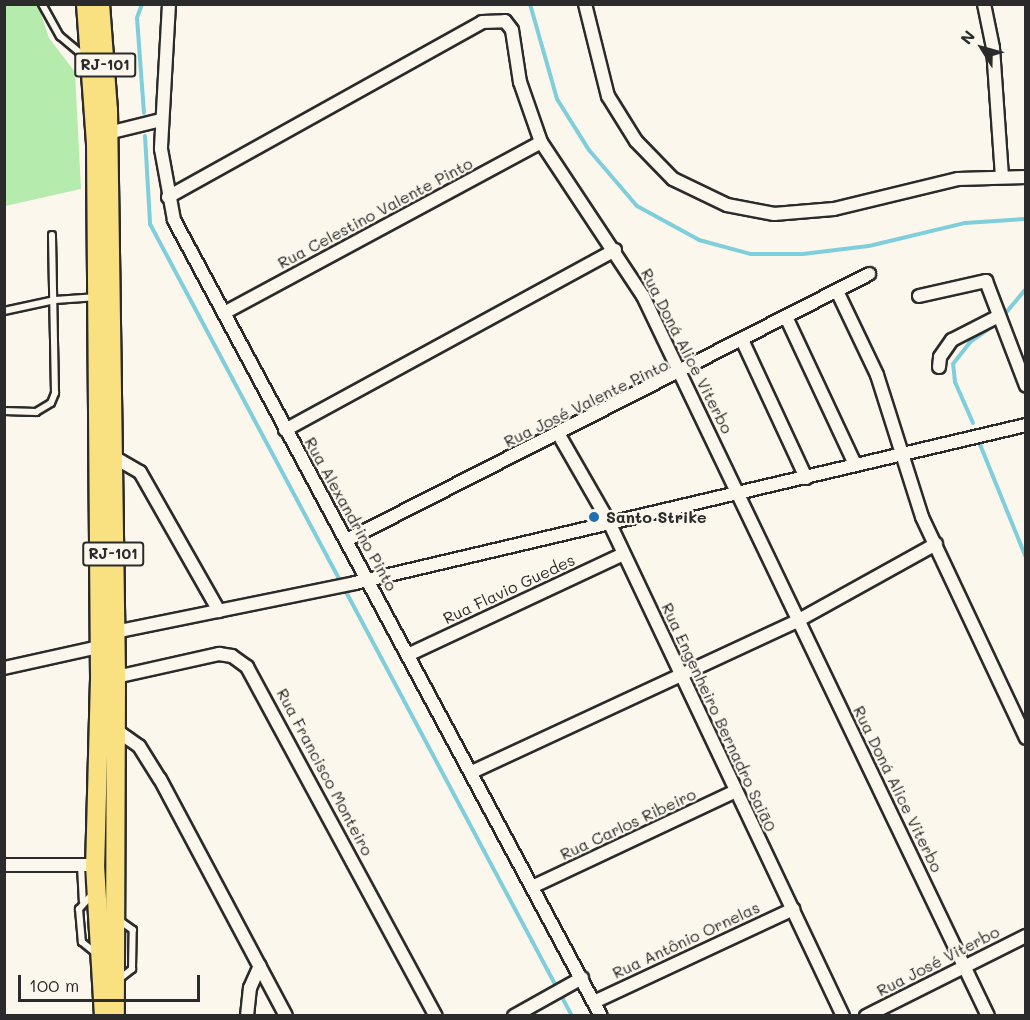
<!DOCTYPE html>
<html>
<head>
<meta charset="utf-8">
<style>
	body { margin:0 }
	#map { position:relative; width:1030px; height:1020px; overflow:hidden; background:#fbf7ec; font-family:Mali,sans-serif }
	div>[style] { position:absolute }
	.green>* { inset:0; background:#b5ecae }
	.stream>* { height:4px; margin:-2px; padding:0 2px; transform-origin:2px; border-radius:2px; background:#7fcedc }
	.roads { filter:drop-shadow(2px 0 #2b2b2b) drop-shadow(-2px 0 #2b2b2b) drop-shadow(0 2px #2b2b2b) drop-shadow(0 -2px #2b2b2b) }
	.service>* { height:6px; margin:-3px; padding:0 3px; transform-origin:3px; border-radius:3px; background:#fbf7ec }
	.minor>* { height:12px; margin:-6px; padding:0 6px; transform-origin:6px; border-radius:6px; background:#fbf7ec }
	.primary>* { height:18px; margin:-9px; padding:0 9px; transform-origin:9px; border-radius:9px; background:#f9e181 }
	.dots>* { width:16px; height:16px; translate:-50% -50%; box-sizing:border-box; border:3px solid #fbf7ec; border-radius:50% }
	span { translate:-50% -50%; white-space:nowrap; text-align:center; line-height:1.15; -webkit-text-stroke:4.5px #fbf7ec; paint-order:stroke }
	.shield-label span { padding:2px 4px; background:#fbf7ec; border:2px solid; border-radius:4px; -webkit-text-stroke-width:0 }
	.shield-label { font-size:15px; color:#2b2b2b; font-weight:700 }
	.street-label { font-size:16px; color:#2b2b2b }
	.poi-label { font-size:16px; color:#2b2b2b; font-weight:700 }
	.left { translate:0 -50%; text-align:left }
	.frame { position:absolute; inset:0; border:6px solid #2b2b2b; pointer-events:none }
	.north { position:absolute; left:952px; top:18px; width:60px; height:60px; -webkit-text-stroke:4px #fbf7ec; paint-order:stroke; rotate:307deg; font-size:16px; font-weight:700; line-height:24px; text-align:center; color:#2b2b2b }
	.north::after { content:''; display:block; margin:auto; width:21px; height:27px; background:#2b2b2b; clip-path:polygon(50% 0,100% 100%,50% 72%,0 100%) }
	.scale { position:absolute; left:18px; top:975px; width:182px; height:27px; box-sizing:border-box; border:3px solid #2b2b2b; border-top:0; padding-left:8px; font-size:18px; line-height:21px; white-space:nowrap; color:#2b2b2b; -webkit-text-stroke:4px #fbf7ec; paint-order:stroke }
</style>
</head>
<body>
<div id="map">
	<div class="green">
		<i style="clip-path:polygon(4px 5px,38px 5px,49px 38px,75px 72px,81px 189px,5px 206px)"></i>
	</div>
	<div class="stream">
		<i style="left:142px;top:4px;width:15px;rotate:110deg"></i>
		<i style="left:137px;top:18px;width:95px;rotate:85.8deg"></i>
		<i style="left:530px;top:4px;width:99px;rotate:74.1deg"></i>
		<i style="left:557px;top:99px;width:60px;rotate:57.9deg"></i>
		<i style="left:589px;top:150px;width:74px;rotate:49.4deg"></i>
		<i style="left:637px;top:206px;width:71px;rotate:28.7deg"></i>
		<i style="left:699px;top:240px;width:54px;rotate:15.1deg"></i>
		<i style="left:751px;top:254px;width:52px"></i>
		<i style="left:803px;top:254px;width:66px;rotate:-6.9deg"></i>
		<i style="left:869px;top:246px;width:99px;rotate:-13.5deg"></i>
		<i style="left:965px;top:223px;width:61px;rotate:-3.8deg"></i>
		<i style="left:145px;top:136px;width:88px;rotate:86.7deg"></i>
		<i style="left:150px;top:224px;width:897px;rotate:61.95deg"></i>
		<i style="left:1004px;top:315px;width:34px;rotate:-50deg"></i>
		<i style="left:973px;top:423px;width:45px;rotate:-113.7deg"></i>
		<i style="left:955px;top:382px;width:18px;rotate:-96deg"></i>
		<i style="left:953px;top:364px;width:28px;rotate:-52deg"></i>
		<i style="left:970px;top:342px;width:32px;rotate:-35deg"></i>
		<i style="left:979px;top:442px;width:125px;rotate:67.9deg"></i>
	</div>
	<div class="roads">
		<div class="service">
			<i style="left:42px;top:4px;width:37px;rotate:61deg"></i>
			<i style="left:60px;top:36px;width:34px;rotate:40deg"></i>
			<i style="left:4px;top:311px;width:52px;rotate:-12.2deg"></i>
			<i style="left:55px;top:300px;width:39px;rotate:-4deg"></i>
			<i style="left:4px;top:411px;width:32px;rotate:2deg"></i>
			<i style="left:36px;top:412px;width:17px;rotate:-31deg"></i>
			<i style="left:51px;top:403px;width:11px;rotate:-68deg"></i>
			<i style="left:55px;top:393px;width:158px;rotate:-91.1deg"></i>
			<i style="left:81px;top:866px;width:35px;rotate:87deg"></i>
			<i style="left:94px;top:892px;width:23px;rotate:131deg"></i>
			<i style="left:79px;top:909px;width:33px;rotate:85deg"></i>
			<i style="left:82px;top:942px;width:21px;rotate:39deg"></i>
			<i style="left:118px;top:980px;width:18px;rotate:-38deg"></i>
			<i style="left:132px;top:969px;width:39px;rotate:-89deg"></i>
			<i style="left:133px;top:930px;width:16px;rotate:-145deg"></i>
		</div>
		<div class="minor">
			<i style="left:169px;top:4px;width:145px;rotate:93.2deg"></i>
			<i style="left:161px;top:149px;width:72px;rotate:79.6deg"></i>
			<i style="left:174px;top:220px;width:903px;rotate:61.79deg"></i>
			<i style="left:585px;top:4px;width:95px;rotate:76deg"></i>
			<i style="left:608px;top:96px;width:53px;rotate:58.1deg"></i>
			<i style="left:636px;top:141px;width:53px;rotate:45.8deg"></i>
			<i style="left:673px;top:179px;width:60px;rotate:25.7deg"></i>
			<i style="left:727px;top:205px;width:48px;rotate:10.8deg"></i>
			<i style="left:774px;top:214px;width:60px;rotate:-4.8deg"></i>
			<i style="left:834px;top:209px;width:128px;rotate:-13.6deg"></i>
			<i style="left:958px;top:179px;width:68px;rotate:-1.7deg"></i>
			<i style="left:984px;top:4px;width:45px;rotate:78.4deg"></i>
			<i style="left:993px;top:48px;width:128px;rotate:86deg"></i>
			<i style="left:108px;top:133px;width:55px;rotate:-13.8deg"></i>
			<i style="left:168px;top:197px;width:359px;rotate:-29.1deg"></i>
			<i style="left:482px;top:22px;width:23px;rotate:-2deg"></i>
			<i style="left:505px;top:21px;width:11px;rotate:52deg"></i>
			<i style="left:512px;top:30px;width:53px;rotate:81.3deg"></i>
			<i style="left:520px;top:82px;width:64px;rotate:70.7deg"></i>
			<i style="left:541px;top:142px;width:185px;rotate:56.5deg"></i>
			<i style="left:643px;top:296px;width:798px;rotate:64.4deg"></i>
			<i style="left:837px;top:291px;width:93px;rotate:64.5deg"></i>
			<i style="left:877px;top:375px;width:149px;rotate:72.4deg"></i>
			<i style="left:922px;top:517px;width:244px;rotate:64.8deg"></i>
			<i style="left:919px;top:296px;width:69px;rotate:-12.6deg"></i>
			<i style="left:986px;top:281px;width:112px;rotate:69.1deg"></i>
			<i style="left:224px;top:313px;width:360px;rotate:-28.3deg"></i>
			<i style="left:787px;top:319px;width:160px;rotate:64.9deg"></i>
			<i style="left:743px;top:342px;width:150px;rotate:65.1deg"></i>
			<i style="left:939px;top:367px;width:10px;rotate:-84deg"></i>
			<i style="left:940px;top:357px;width:21px;rotate:-55deg"></i>
			<i style="left:952px;top:340px;width:51px;rotate:-27.1deg"></i>
			<i style="left:285px;top:430px;width:376px;rotate:-28.6deg"></i>
			<i style="left:559px;top:435px;width:100px;rotate:60.1deg"></i>
			<i style="left:609px;top:522px;width:547px;rotate:64.65deg"></i>
			<i style="left:112px;top:456px;width:32px;rotate:30deg"></i>
			<i style="left:140px;top:472px;width:160px;rotate:60.4deg"></i>
			<i style="left:347px;top:540px;width:586px;rotate:-27deg"></i>
			<i style="left:115px;top:632px;width:245px;rotate:-11.5deg"></i>
			<i style="left:355px;top:583px;width:689px;rotate:-13.25deg"></i>
			<i style="left:410px;top:654px;width:235px;rotate:-25.1deg"></i>
			<i style="left:4px;top:668px;width:97px;rotate:-12.5deg"></i>
			<i style="left:116px;top:677px;width:106px;rotate:-12.6deg"></i>
			<i style="left:219px;top:654px;width:13px;rotate:9deg"></i>
			<i style="left:232px;top:656px;width:19px;rotate:36deg"></i>
			<i style="left:247px;top:667px;width:397px;rotate:61.6deg"></i>
			<i style="left:116px;top:730px;width:28px;rotate:35deg"></i>
			<i style="left:139px;top:746px;width:39px;rotate:58deg"></i>
			<i style="left:160px;top:779px;width:268px;rotate:62deg"></i>
			<i style="left:472px;top:772px;width:358px;rotate:-24.9deg"></i>
			<i style="left:797px;top:621px;width:159px;rotate:-29deg"></i>
			<i style="left:4px;top:865px;width:91px"></i>
			<i style="left:534px;top:886px;width:223px;rotate:-25.2deg"></i>
			<i style="left:594px;top:1002px;width:220px;rotate:-25deg"></i>
			<i style="left:247px;top:1016px;width:28px;rotate:-84deg"></i>
			<i style="left:250px;top:988px;width:24px;rotate:-66deg"></i>
			<i style="left:514px;top:1016px;width:78px;rotate:-29.2deg"></i>
			<i style="left:866px;top:1016px;width:179px;rotate:-26.6deg"></i>
		</div>
		<div class="primary">
			<i style="left:86px;top:4px;width:140px;rotate:85.9deg"></i>
			<i style="left:96px;top:144px;width:535px;rotate:89.57deg"></i>
			<i style="left:100px;top:679px;width:186px;rotate:91.5deg"></i>
			<i style="left:95px;top:865px;width:151px;rotate:86.6deg"></i>
			<i style="left:100px;top:4px;width:106px;rotate:85.7deg"></i>
			<i style="left:108px;top:110px;width:567px;rotate:89.19deg"></i>
			<i style="left:116px;top:677px;width:339px;rotate:90.2deg"></i>
		</div>
	</div>
	<div class="dots">
		<i style="left:594px;top:517px;background:#1f6fb2"></i>
	</div>
	<div class="shield-label">
		<span style="left:105px;top:65px">RJ-101</span>
		<span style="left:113px;top:554px">RJ-101</span>
	</div>
	<div class="street-label">
		<span style="left:375px;top:213px;rotate:-28deg">Rua Celestino Valente Pinto</span>
		<span style="left:687px;top:351px;rotate:63deg">Rua Doná Alice Viterbo</span>
		<span style="left:586px;top:403px;rotate:-26deg">Rua José Valente Pinto</span>
		<span style="left:351px;top:514px;rotate:61deg">Rua Alexandrino Pinto</span>
		<span style="left:509px;top:589px;rotate:-25deg">Rua Flavio Guedes</span>
		<span style="left:719px;top:717px;rotate:65deg">Rua Engenheiro Bernadro Saiā0</span>
		<span style="left:325px;top:772px;rotate:62deg">Rua Francisco Monteiro</span>
		<span style="left:898px;top:789px;rotate:64deg">Rua Doná Alice Viterbo</span>
		<span style="left:628px;top:824px;rotate:-25deg">Rua Carlos Ribeiro</span>
		<span style="left:686px;top:940px;rotate:-25deg">Rua Antônio Ornelas</span>
		<span style="left:938px;top:961px;rotate:-27deg">Rua José Viterbo</span>
	</div>
	<div class="poi-label">
		<span class="left" style="left:606px;top:517px">Santo Strike</span>
	</div>
	<div class="frame"></div>
	<div class="north">N</div>
	<div class="scale">100 m</div>
</div>
</body>
</html>
